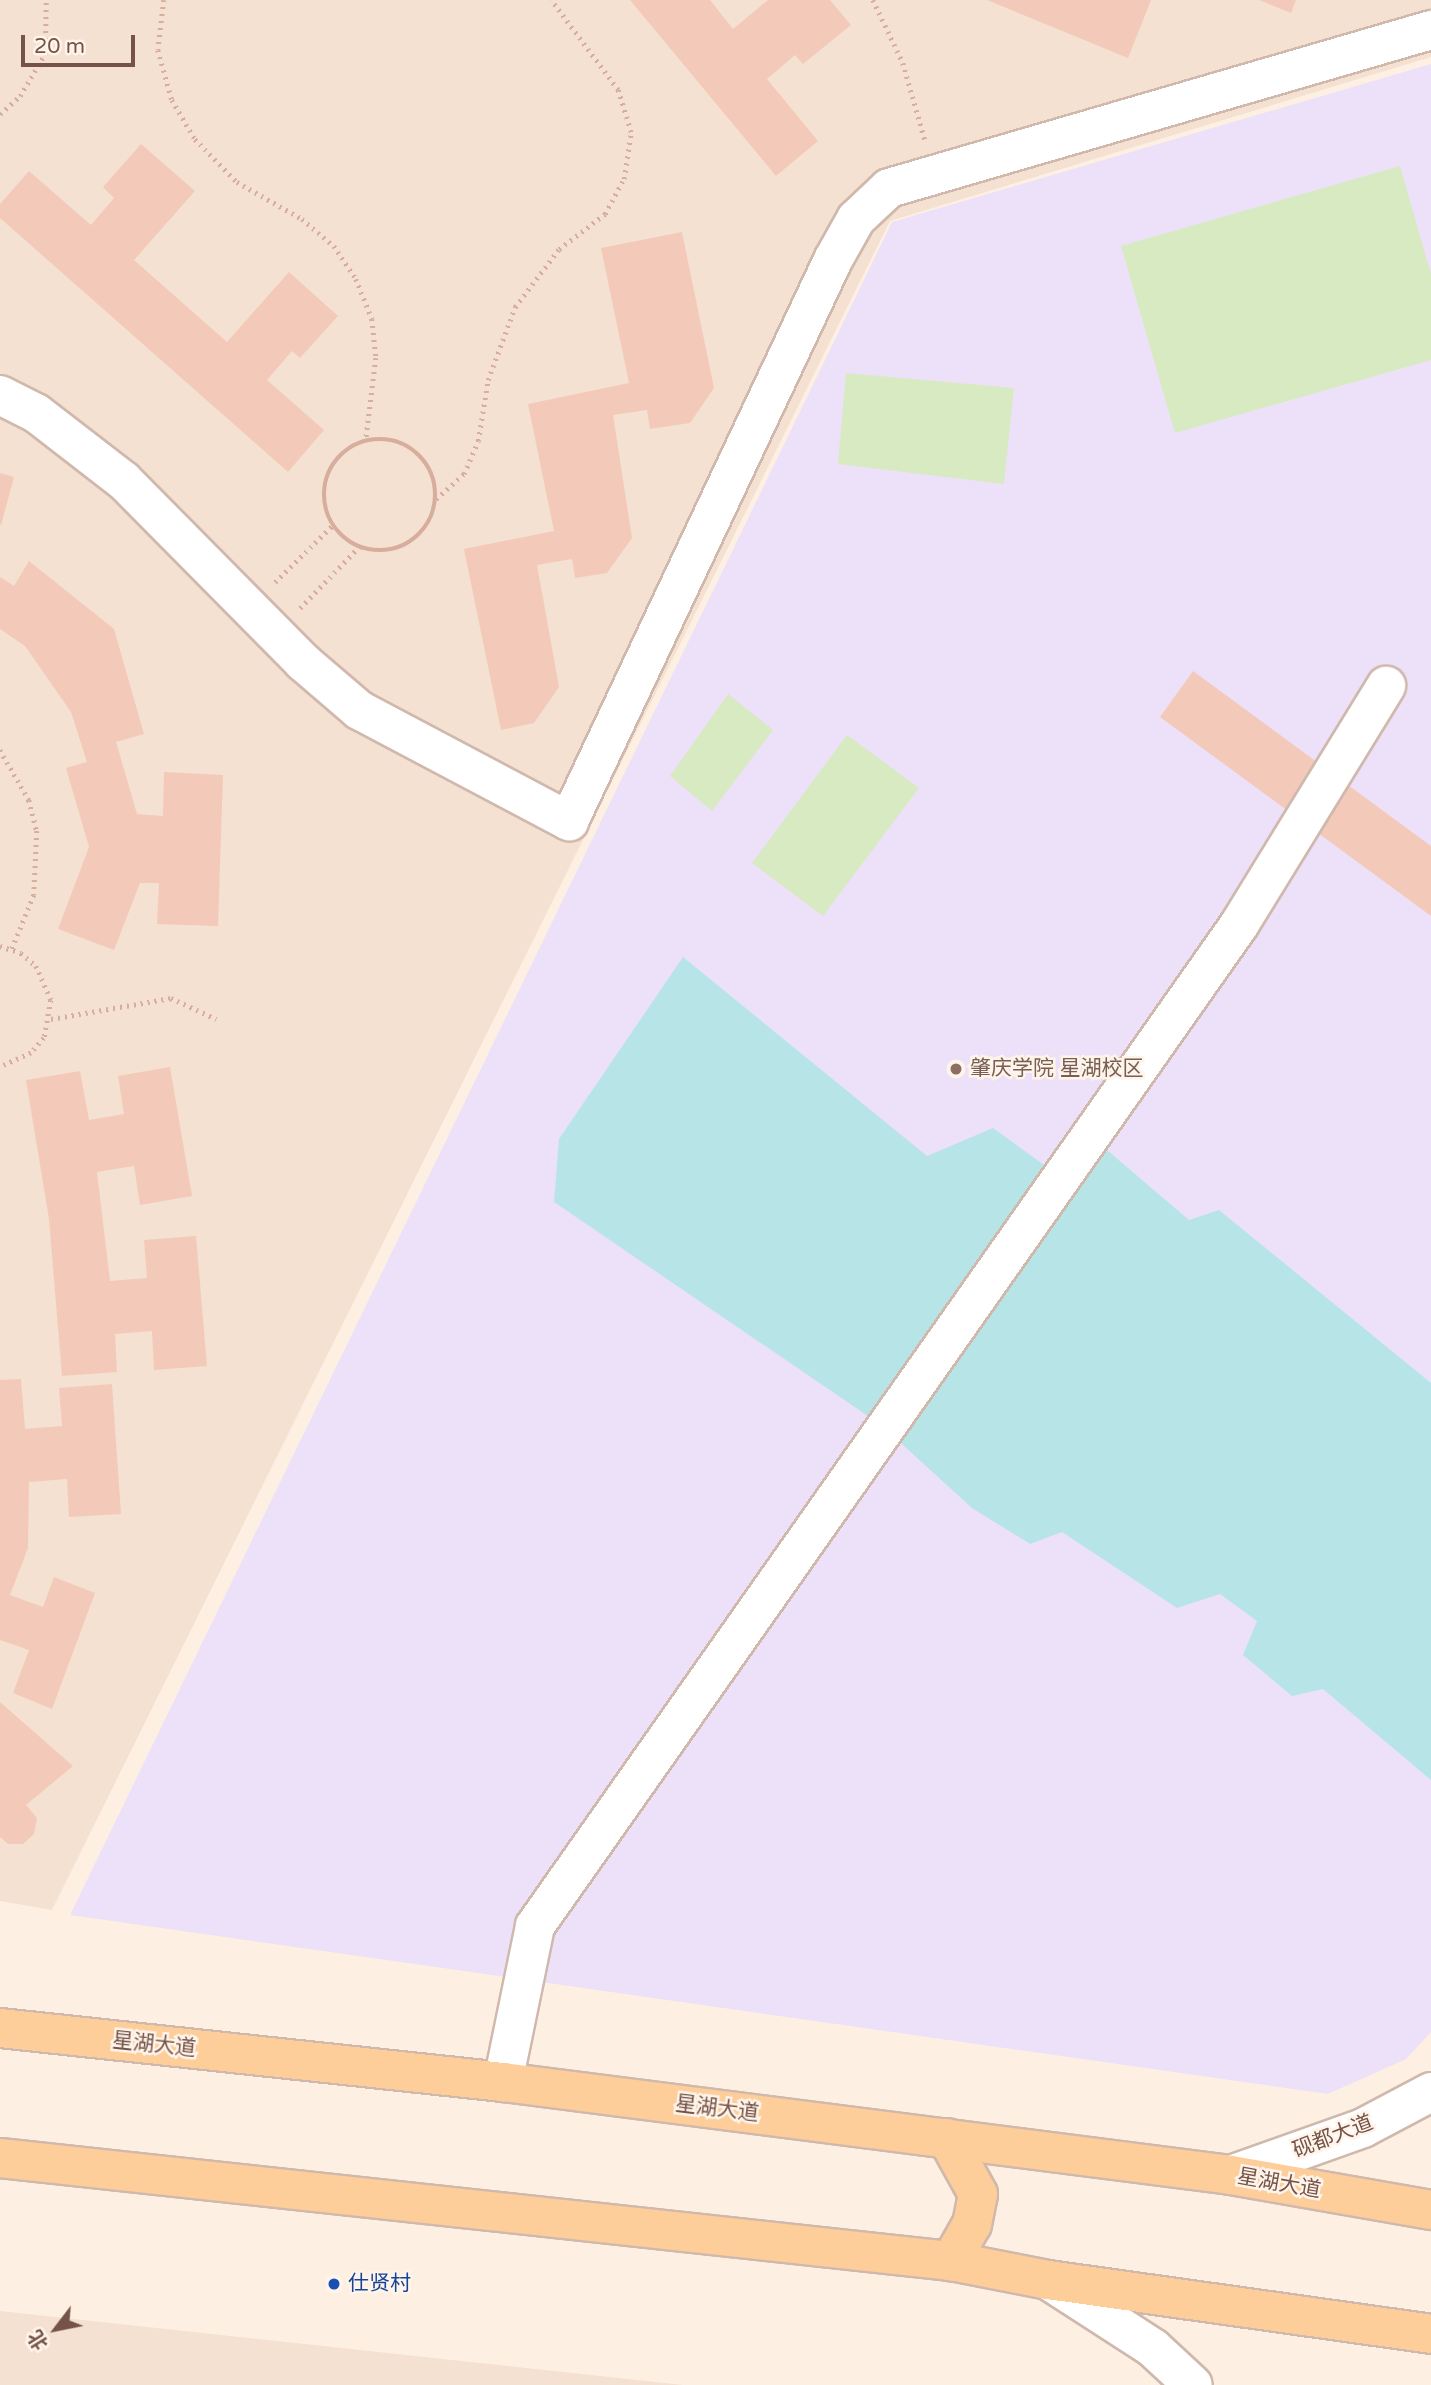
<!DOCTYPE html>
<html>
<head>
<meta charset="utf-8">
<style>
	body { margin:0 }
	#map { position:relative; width:1431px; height:2385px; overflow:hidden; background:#fdf0e3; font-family:"Varela Round","Noto Sans SC",sans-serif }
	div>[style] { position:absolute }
	.residential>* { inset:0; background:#f4e1d1 }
	.education>* { inset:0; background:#ede0f9 }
	.green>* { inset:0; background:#d7eac1 }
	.water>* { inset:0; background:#b7e5e7 }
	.building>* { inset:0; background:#f3caba }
	.path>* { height:4.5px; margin-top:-2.25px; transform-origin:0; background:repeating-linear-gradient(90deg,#d7ad9d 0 2px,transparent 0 7px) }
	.path>.ring { margin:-2.25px; padding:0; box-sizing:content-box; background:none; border:4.5px solid #d7ad9d; border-radius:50% }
	.roads { filter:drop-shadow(2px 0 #d0b8ac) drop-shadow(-2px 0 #d0b8ac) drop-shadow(0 2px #d0b8ac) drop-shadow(0 -2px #d0b8ac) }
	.street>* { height:38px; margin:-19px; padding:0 19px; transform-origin:19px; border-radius:19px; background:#fff }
	.secondary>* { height:38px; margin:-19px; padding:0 19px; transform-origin:19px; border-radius:19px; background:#fff }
	.primary>* { height:38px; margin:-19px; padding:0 19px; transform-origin:19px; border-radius:19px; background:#fdcd9a }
	.dots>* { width:19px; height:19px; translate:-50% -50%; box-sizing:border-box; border:4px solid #fff4ea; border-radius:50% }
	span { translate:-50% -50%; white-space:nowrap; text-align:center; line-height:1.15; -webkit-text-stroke:5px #fff4ea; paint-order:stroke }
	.education-label { font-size:21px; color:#785e54 }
	.left { translate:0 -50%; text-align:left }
	.street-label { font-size:21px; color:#755348 }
	.transit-label { font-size:21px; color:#164399 }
	.north { position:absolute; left:21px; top:2294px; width:70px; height:70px; -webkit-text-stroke:5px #fff4ea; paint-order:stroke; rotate:238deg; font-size:19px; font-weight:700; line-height:28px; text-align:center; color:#755348 }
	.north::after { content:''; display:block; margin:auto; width:24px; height:32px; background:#755348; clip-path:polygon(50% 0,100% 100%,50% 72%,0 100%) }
	.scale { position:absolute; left:21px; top:35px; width:114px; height:32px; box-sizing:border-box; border:4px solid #755348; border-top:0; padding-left:9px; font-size:21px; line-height:24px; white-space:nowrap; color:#755348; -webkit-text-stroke:5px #fff4ea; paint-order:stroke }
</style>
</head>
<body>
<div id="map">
	<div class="residential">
		<i style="clip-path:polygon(0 0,1431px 0,1431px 57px,890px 221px,52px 1910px,0 1901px)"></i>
		<i style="clip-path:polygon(0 2311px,683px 2385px,0 2385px)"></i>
	</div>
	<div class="education">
		<i style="clip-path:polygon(1431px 64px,1431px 2032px,1406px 2059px,1328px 2094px,70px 1915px,892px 222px)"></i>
	</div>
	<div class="green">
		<i style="clip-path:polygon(1400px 166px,1431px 274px,1431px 360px,1175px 433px,1121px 246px)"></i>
		<i style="clip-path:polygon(846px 373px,1014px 388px,1004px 484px,838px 464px)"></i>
		<i style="clip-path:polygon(728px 694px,773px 730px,712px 811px,670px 776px)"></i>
		<i style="clip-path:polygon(847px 735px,919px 788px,823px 916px,752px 863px)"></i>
	</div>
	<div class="water">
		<i style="clip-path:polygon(683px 957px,927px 1156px,993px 1128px,1058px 1175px,1087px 1133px,1189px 1220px,1219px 1210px,1431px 1383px,1431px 1780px,1323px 1689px,1292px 1696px,1243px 1655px,1257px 1621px,1220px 1594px,1177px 1608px,1062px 1532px,1030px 1544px,972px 1508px,881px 1425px,554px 1202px,559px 1139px)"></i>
	</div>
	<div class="building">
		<i style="clip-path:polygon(630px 0,710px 0,733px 29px,768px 0,830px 0,851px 25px,803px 64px,795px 55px,767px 79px,818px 141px,776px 176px)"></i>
		<i style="clip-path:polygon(987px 0,1151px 0,1128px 58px)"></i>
		<i style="clip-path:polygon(1259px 0,1296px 0,1291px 13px)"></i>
		<i style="clip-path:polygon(141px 144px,195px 191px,134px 260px,227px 342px,289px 272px,338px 316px,300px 358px,292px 351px,267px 380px,324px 430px,288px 472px,0 218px,0 204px,29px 171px,91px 225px,114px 198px,103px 187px)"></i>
		<i style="clip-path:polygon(682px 232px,714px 388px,690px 423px,650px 429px,647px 410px,613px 415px,632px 538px,607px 573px,575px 578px,572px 559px,537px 565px,559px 687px,534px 723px,501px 730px,464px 549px,554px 531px,528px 404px,629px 383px,601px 248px)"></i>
		<i style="clip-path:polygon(0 473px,14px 477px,1px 525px,0 525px)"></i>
		<i style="clip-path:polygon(29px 561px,114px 629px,144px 734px,116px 742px,137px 814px,163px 816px,164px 772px,223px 775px,218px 926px,157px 924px,159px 883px,140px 883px,114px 950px,58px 929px,89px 847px,66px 768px,87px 762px,71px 712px,25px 646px,0 629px,0 577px,14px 586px)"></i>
		<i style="clip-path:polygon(1193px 671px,1431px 846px,1431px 916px,1160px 717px)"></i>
		<i style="clip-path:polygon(170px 1067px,192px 1196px,140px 1205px,134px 1166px,97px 1172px,110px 1281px,147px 1278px,144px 1240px,196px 1236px,207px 1366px,154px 1370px,152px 1331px,115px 1334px,117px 1372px,62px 1376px,49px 1219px,26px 1080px,80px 1071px,89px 1120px,124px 1114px,118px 1076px)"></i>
		<i style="clip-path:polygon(21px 1379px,25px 1429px,62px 1426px,59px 1388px,112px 1384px,121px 1514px,69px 1517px,67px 1479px,29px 1482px,28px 1548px,10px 1595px,43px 1607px,54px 1577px,95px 1593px,52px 1709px,13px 1693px,29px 1650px,0 1640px,0 1380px)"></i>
		<i style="clip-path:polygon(0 1702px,73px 1766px,26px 1805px,37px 1818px,34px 1834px,23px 1844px,8px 1844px,0 1837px)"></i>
	</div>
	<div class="path">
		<i style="left:164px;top:0;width:50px;rotate:96.8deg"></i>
		<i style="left:158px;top:50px;width:52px;rotate:74.4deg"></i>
		<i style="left:172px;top:100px;width:45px;rotate:59.5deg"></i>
		<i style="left:195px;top:139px;width:60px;rotate:45.7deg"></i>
		<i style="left:237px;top:182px;width:75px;rotate:29.6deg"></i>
		<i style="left:302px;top:219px;width:42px;rotate:40.2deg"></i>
		<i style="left:334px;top:246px;width:40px;rotate:56deg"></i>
		<i style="left:356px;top:279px;width:43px;rotate:68.2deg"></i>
		<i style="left:372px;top:319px;width:39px;rotate:84deg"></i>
		<i style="left:376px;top:358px;width:83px;rotate:97deg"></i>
		<i style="left:873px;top:0;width:70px;rotate:64.5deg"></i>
		<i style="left:903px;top:63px;width:80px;rotate:74.1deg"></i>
		<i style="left:0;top:114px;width:27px;rotate:-42deg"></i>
		<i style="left:20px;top:96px;width:49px;rotate:-59.2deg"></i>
		<i style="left:45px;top:54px;width:54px;rotate:-88.9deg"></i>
		<i class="ring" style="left:324px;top:439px;width:107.5px;height:107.5px"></i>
		<i style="left:436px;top:499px;width:38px;rotate:-42deg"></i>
		<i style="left:464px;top:474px;width:36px;rotate:-67deg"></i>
		<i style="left:478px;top:441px;width:62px;rotate:-80.7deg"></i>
		<i style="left:488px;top:380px;width:78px;rotate:-69.7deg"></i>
		<i style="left:515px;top:307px;width:73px;rotate:-52.8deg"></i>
		<i style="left:559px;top:249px;width:58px;rotate:-37.3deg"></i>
		<i style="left:605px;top:214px;width:40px;rotate:-62deg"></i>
		<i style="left:624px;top:179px;width:48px;rotate:-81.5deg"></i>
		<i style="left:631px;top:132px;width:44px;rotate:-107.2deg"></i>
		<i style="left:618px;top:90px;width:112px;rotate:-126.7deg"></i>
		<i style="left:275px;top:582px;width:81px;rotate:-44.5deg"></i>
		<i style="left:300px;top:608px;width:85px;rotate:-46deg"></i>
		<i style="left:0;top:750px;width:58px;rotate:59.9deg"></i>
		<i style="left:29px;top:800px;width:32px;rotate:76deg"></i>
		<i style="left:37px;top:831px;width:64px;rotate:92.7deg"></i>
		<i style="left:34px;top:895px;width:58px;rotate:112.2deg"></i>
		<i style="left:0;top:946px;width:22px;rotate:18deg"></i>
		<i style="left:21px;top:953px;width:20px;rotate:41deg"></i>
		<i style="left:36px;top:966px;width:37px;rotate:66deg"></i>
		<i style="left:51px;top:1000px;width:39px;rotate:100deg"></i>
		<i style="left:44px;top:1038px;width:20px;rotate:131deg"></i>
		<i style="left:31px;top:1053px;width:34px;rotate:156deg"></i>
		<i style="left:51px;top:1019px;width:122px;rotate:-9.9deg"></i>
		<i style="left:171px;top:998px;width:50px;rotate:25deg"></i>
	</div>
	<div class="roads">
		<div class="street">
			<i style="left:0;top:395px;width:40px;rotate:26.6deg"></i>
			<i style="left:36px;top:413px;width:111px;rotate:37.7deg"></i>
			<i style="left:124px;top:481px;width:255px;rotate:45.3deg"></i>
			<i style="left:303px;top:662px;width:74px;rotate:40.6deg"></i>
			<i style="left:359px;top:710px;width:238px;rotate:27.9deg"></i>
			<i style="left:569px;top:821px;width:620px;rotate:-64.8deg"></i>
			<i style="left:833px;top:260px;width:47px;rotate:-60.7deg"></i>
			<i style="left:856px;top:219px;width:45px;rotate:-43.2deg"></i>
			<i style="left:889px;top:188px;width:565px;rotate:-16.25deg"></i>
			<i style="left:503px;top:2082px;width:159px;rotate:-78.4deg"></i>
			<i style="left:535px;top:1926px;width:1224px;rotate:-54.88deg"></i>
			<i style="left:1239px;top:925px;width:281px;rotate:-58.4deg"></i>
		</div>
		<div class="secondary">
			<i style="left:1231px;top:2175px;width:140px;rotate:-19.6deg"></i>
			<i style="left:1363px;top:2128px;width:77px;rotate:-27.9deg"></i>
			<i style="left:1048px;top:2280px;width:125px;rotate:32.9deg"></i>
			<i style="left:1153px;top:2348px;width:54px;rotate:42.8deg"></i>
		</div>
		<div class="primary">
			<i style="left:0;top:2028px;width:506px;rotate:6.13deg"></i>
			<i style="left:503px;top:2082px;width:734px;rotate:7.28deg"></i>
			<i style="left:1231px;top:2175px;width:203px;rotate:9.9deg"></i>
			<i style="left:947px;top:2138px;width:64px;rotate:61deg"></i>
			<i style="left:978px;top:2194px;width:31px;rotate:101deg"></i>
			<i style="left:972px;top:2224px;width:43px;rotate:119.6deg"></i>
			<i style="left:0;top:2158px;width:957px;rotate:6.18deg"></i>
			<i style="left:951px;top:2261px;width:99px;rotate:11.1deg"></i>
			<i style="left:1048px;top:2280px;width:387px;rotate:8deg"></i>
		</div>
	</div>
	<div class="dots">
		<i style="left:956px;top:1069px;background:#8d6e63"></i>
		<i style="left:334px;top:2284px;background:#1a4fb4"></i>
	</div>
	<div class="education-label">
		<span class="left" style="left:970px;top:1069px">肇庆学院 星湖校区</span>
	</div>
	<div class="street-label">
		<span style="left:154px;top:2045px;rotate:6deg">星湖大道</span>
		<span style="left:717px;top:2109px;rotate:7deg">星湖大道</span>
		<span style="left:1333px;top:2137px;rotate:-21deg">砚都大道</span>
		<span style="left:1279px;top:2184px;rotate:10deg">星湖大道</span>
	</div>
	<div class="transit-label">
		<span class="left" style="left:348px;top:2284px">仕贤村</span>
	</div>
	<div class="north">北</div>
	<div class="scale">20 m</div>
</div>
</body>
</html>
